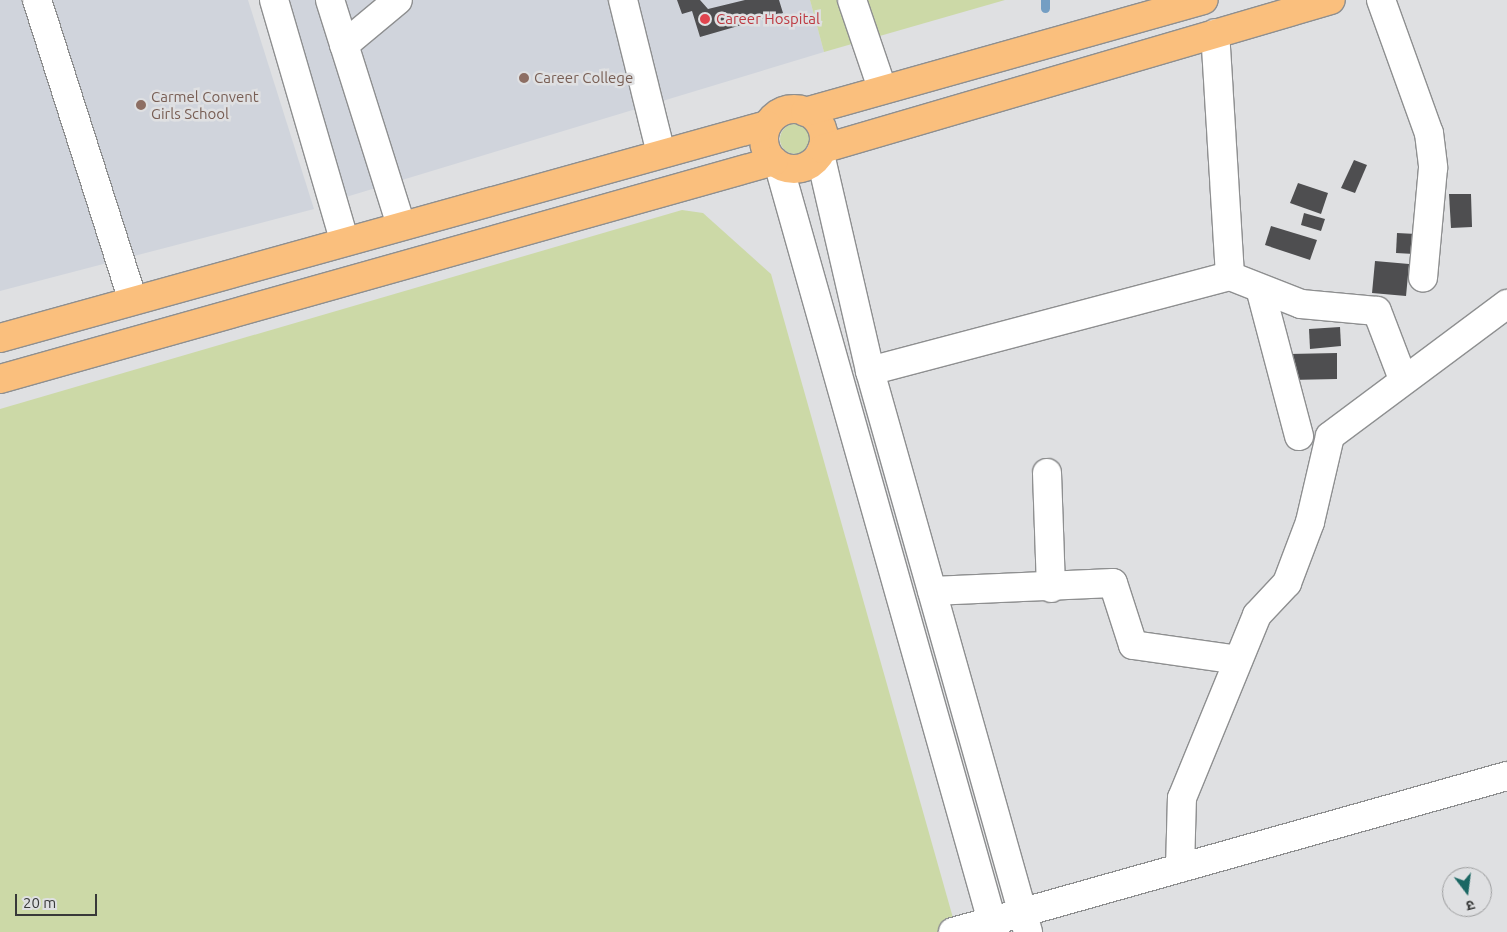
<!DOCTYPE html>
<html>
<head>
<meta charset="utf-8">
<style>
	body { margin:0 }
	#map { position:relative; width:1507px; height:932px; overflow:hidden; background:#dfe0e2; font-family:Ubuntu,"Noto Sans Devanagari",sans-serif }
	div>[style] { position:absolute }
	.built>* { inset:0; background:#d0d4dc }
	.green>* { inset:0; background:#ccd9a7 }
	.round { border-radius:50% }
	.stream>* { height:9px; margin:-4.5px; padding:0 4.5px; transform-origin:4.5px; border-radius:4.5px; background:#749ec3 }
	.building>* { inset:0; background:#4e4e50 }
	.roads { filter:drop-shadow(1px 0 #8e8f90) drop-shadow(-1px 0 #8e8f90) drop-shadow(0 1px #8e8f90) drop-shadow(0 -1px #8e8f90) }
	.minor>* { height:28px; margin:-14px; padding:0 14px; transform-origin:14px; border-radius:14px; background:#fff }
	.major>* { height:28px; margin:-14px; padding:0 14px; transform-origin:14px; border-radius:14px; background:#fabf7d }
	.major>.ring { margin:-14px; padding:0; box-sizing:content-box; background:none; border:28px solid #fabf7d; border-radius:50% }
	.dots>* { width:14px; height:14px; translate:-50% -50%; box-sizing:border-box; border:2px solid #dfe0e2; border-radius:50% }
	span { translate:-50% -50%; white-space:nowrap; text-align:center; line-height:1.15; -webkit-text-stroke:5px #dfe0e2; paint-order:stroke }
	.health-label { font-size:15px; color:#be3a42 }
	.left { translate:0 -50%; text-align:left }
	.education-label { font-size:15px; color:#785e54 }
	.north { position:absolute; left:1442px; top:867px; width:50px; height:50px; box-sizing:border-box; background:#dfe0e2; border:1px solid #9c9d9e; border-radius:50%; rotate:165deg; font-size:14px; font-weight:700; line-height:20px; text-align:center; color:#383939 }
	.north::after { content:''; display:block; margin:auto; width:18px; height:22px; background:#1b6763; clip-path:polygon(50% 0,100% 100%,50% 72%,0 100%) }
	.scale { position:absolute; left:15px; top:894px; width:82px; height:22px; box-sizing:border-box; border:2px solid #383939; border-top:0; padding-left:6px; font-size:15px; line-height:18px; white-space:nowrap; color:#383939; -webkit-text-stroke:4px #dfe0e2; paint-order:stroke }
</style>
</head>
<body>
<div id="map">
	<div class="built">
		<i style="clip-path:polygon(0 0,248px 0,314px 209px,0 291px)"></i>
		<i style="clip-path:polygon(289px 0,810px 0,824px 52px,346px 197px)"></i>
	</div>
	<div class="green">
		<i style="clip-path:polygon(810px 0,1005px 0,824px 52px)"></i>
		<i class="round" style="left:780px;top:124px;width:30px;height:30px"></i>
		<i style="clip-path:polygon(682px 210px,703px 213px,771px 274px,957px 932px,0 932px,0 409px)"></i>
	</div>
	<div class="stream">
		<i style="left:1045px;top:0;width:8px;rotate:90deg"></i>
	</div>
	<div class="building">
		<i style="clip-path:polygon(677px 0,700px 0,708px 9px,745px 0,779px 0,783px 13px,700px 37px,692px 11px,682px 14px)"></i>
		<i style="clip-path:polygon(1354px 160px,1367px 165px,1355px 193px,1341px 188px)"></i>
		<i style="clip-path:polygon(1298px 183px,1328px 193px,1321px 214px,1290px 203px)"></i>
		<i style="clip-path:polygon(1449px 194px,1471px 194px,1472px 227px,1451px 228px)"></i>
		<i style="clip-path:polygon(1304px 213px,1325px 219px,1321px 231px,1301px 225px)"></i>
		<i style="clip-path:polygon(1271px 226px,1317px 240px,1310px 260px,1265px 245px)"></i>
		<i style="clip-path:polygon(1397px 233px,1416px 234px,1414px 254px,1396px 253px)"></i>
		<i style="clip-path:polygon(1375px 261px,1409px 264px,1406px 296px,1372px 293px)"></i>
		<i style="clip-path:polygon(1340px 327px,1341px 346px,1310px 349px,1309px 329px)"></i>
		<i style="clip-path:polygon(1337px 353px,1337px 379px,1290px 380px,1289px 354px)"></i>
	</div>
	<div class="roads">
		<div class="minor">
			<i style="left:37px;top:0;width:315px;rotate:72.3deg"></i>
			<i style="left:274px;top:0;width:250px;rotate:73.7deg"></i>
			<i style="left:330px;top:0;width:236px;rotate:72.5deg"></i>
			<i style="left:623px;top:0;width:158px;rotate:76.1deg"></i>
			<i style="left:852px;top:0;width:93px;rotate:71.2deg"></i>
			<i style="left:1381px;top:0;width:141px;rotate:70.2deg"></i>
			<i style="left:1429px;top:133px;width:35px;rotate:83deg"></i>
			<i style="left:1433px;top:168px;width:110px;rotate:95.2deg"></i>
			<i style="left:344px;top:45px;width:70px;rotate:-39.8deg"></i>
			<i style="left:820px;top:154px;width:223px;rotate:77deg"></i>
			<i style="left:870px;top:371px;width:583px;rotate:74.27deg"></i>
			<i style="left:779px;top:166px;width:796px;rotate:74.25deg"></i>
			<i style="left:1230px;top:276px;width:76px;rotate:21.5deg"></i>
			<i style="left:1301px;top:304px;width:76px;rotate:5.3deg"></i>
			<i style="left:1377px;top:311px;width:73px;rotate:69.1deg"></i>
			<i style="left:1261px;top:292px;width:149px;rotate:75.2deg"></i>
			<i style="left:870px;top:371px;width:372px;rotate:-14.8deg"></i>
			<i style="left:1230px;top:276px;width:243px;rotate:-93.5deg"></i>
			<i style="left:1047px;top:473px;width:115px;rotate:88deg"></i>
			<i style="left:932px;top:591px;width:181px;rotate:-2.5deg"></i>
			<i style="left:1113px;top:583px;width:65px;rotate:72.1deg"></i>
			<i style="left:1133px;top:645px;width:106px;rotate:8.1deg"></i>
			<i style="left:1180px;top:868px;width:70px;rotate:-88.4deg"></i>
			<i style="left:1182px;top:798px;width:198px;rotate:-67.7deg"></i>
			<i style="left:1257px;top:615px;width:44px;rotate:-46.8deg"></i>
			<i style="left:1287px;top:583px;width:65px;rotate:-69.3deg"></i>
			<i style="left:1310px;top:522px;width:88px;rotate:-76.9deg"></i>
			<i style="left:1330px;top:436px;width:221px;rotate:-36.7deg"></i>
			<i style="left:953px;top:932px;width:576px;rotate:-15.73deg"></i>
		</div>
		<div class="major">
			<i class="ring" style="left:764px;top:109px;width:32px;height:32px"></i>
			<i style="left:805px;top:112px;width:414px;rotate:-15.7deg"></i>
			<i style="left:822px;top:149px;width:530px;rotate:-16.32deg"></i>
			<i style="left:0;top:338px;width:796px;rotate:-15.52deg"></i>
			<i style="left:0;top:379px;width:804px;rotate:-15.73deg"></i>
		</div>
	</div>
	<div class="dots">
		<i style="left:705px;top:19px;background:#e0444e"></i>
		<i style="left:524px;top:78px;background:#8d6e63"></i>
		<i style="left:141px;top:105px;background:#8d6e63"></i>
	</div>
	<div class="health-label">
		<span class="left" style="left:716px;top:19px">Career Hospital</span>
	</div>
	<div class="education-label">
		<span class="left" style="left:534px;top:78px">Career College</span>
		<span class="left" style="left:151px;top:105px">Carmel Convent<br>Girls School</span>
	</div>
	<div class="north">उ</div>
	<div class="scale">20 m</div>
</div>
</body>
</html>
